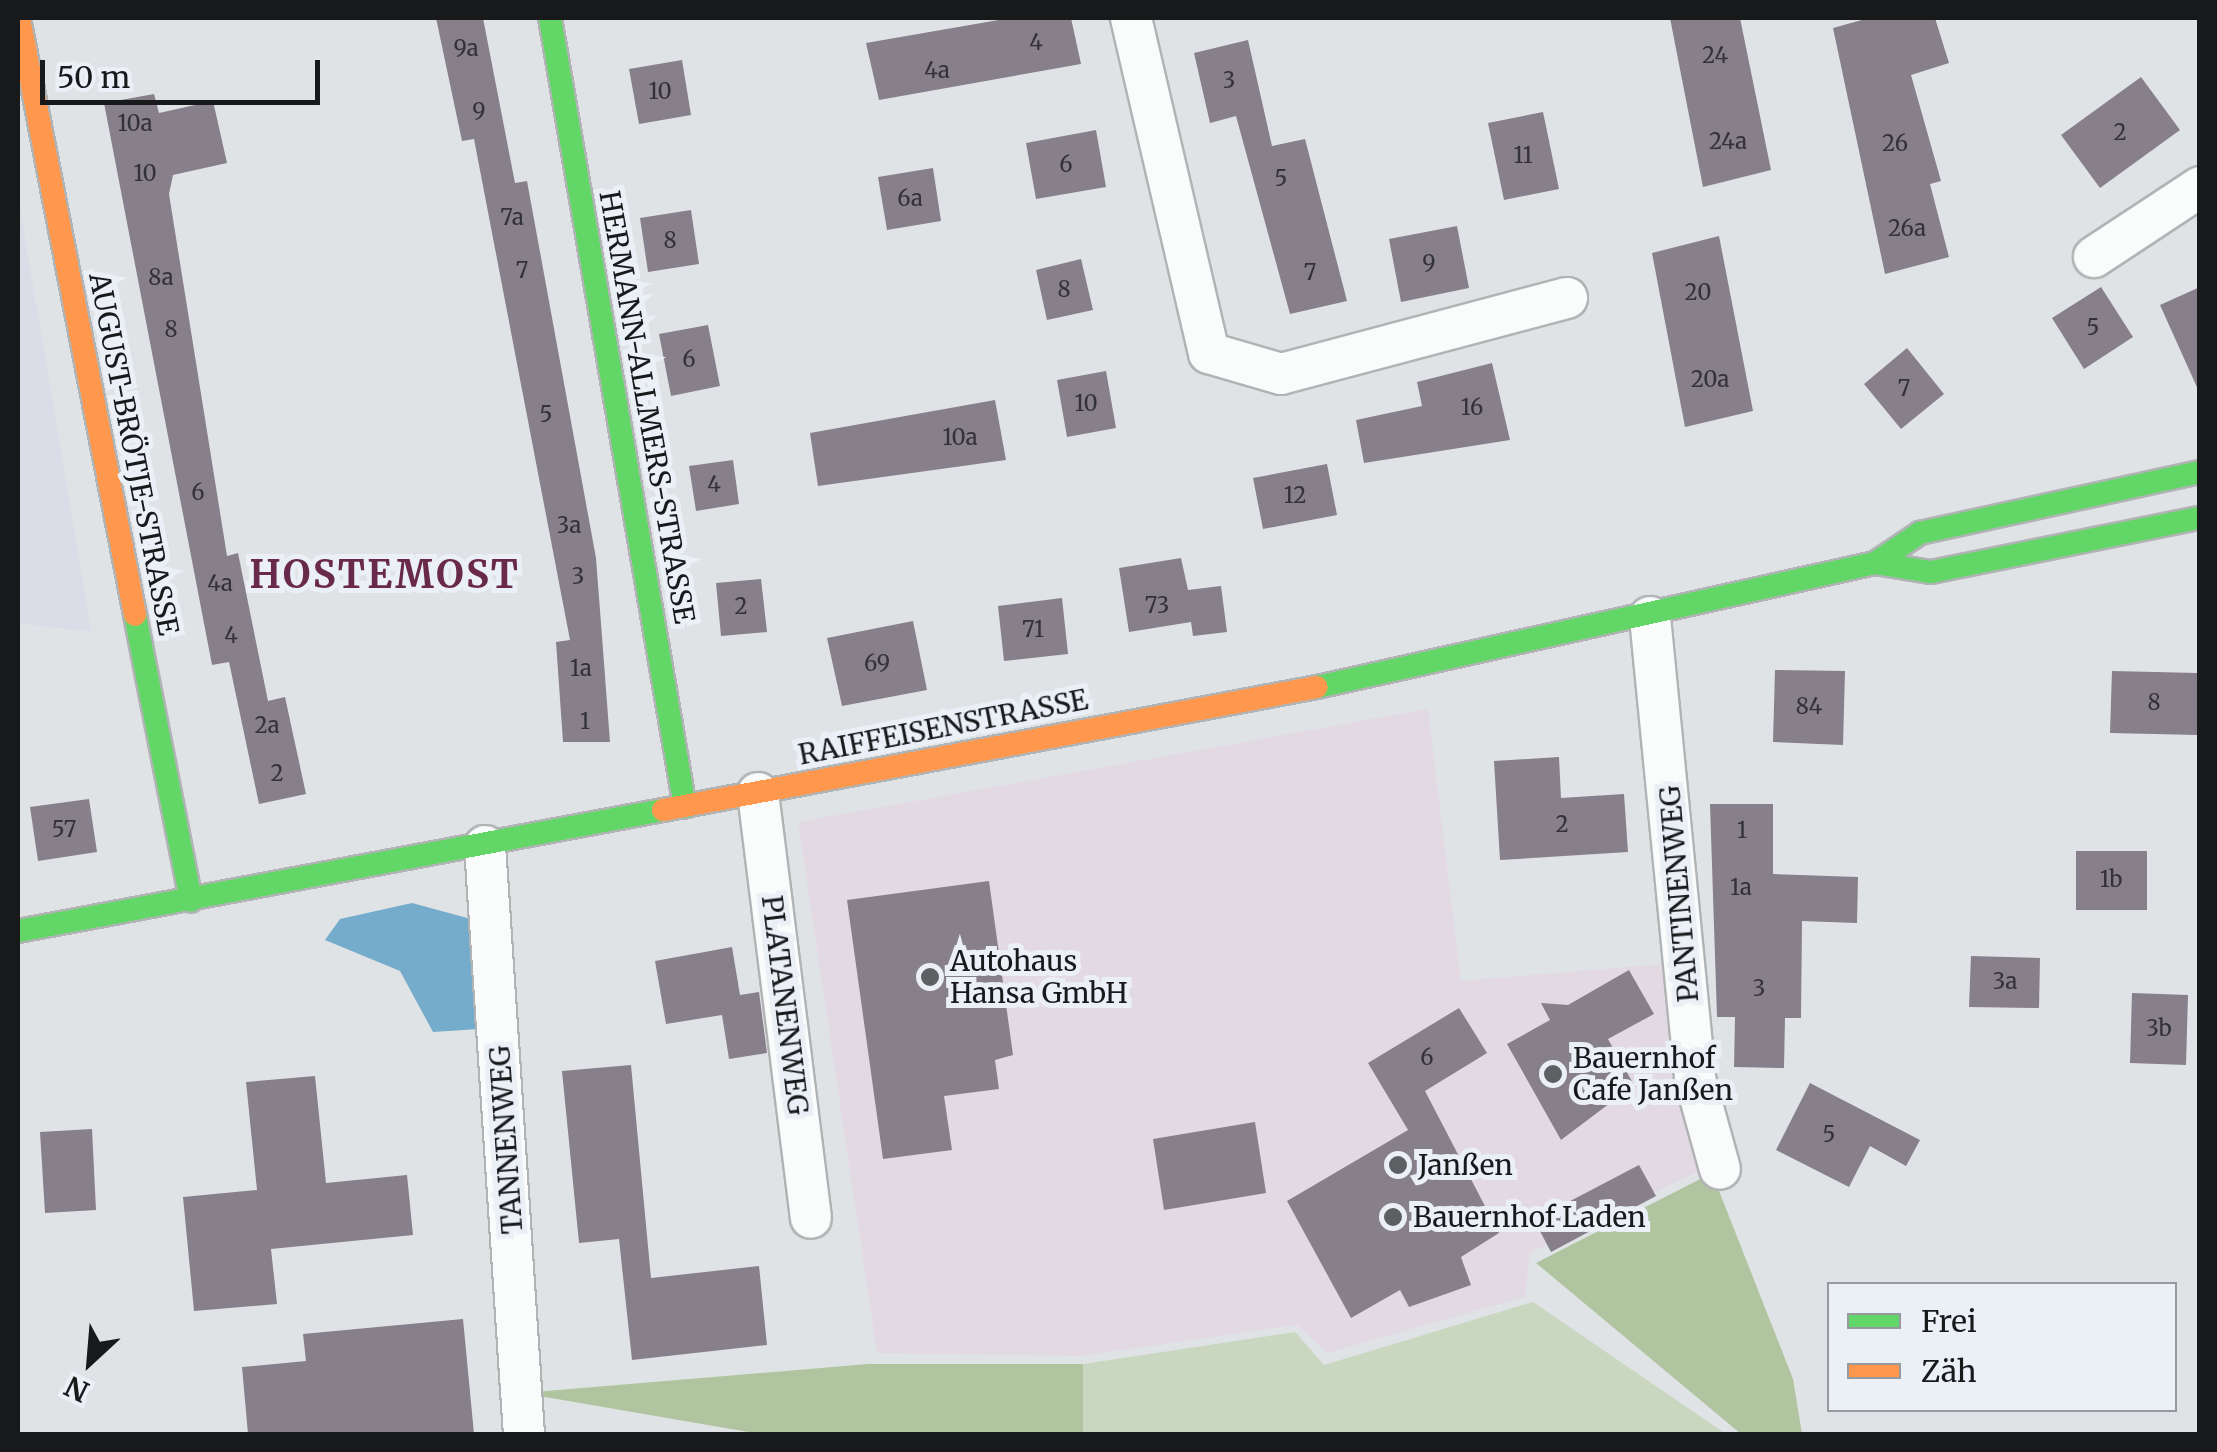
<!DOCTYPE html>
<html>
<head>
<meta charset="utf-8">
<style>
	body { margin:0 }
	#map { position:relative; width:2217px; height:1452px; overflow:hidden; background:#e0e3e6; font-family:Merriweather,serif }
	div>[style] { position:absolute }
	.commercial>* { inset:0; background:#e3d9e3 }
	.industrial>* { inset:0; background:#dcdbe8 }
	.green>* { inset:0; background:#c9d7c0 }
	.forest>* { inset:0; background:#b1c4a0 }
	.water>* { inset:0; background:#75abcb }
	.building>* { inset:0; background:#877f8a }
	.roads { filter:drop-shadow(2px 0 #b1b3b5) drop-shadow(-2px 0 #b1b3b5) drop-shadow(0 2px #b1b3b5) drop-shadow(0 -2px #b1b3b5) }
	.street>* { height:40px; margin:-20px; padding:0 20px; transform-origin:20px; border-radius:20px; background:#fafbfb }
	.fast>* { height:22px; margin:-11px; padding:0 11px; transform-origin:11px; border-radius:11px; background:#63d668 }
	.slow>* { height:22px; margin:-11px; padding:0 11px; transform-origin:11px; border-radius:11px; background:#ff974d }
	.dots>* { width:28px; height:28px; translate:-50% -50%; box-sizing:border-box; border:5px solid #eaf0f6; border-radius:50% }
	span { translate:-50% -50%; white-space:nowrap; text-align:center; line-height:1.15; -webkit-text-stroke:10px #eaf0f6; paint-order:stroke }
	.number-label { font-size:22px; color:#333237 }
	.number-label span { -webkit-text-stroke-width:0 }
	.street-label { font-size:28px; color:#17191b }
	.poi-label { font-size:28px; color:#17191b }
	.left { translate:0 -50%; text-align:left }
	.district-label { font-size:38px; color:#69294a; font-weight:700; letter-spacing:2.5px }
	.frame { position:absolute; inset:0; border:20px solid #17191b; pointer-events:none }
	.legend { position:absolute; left:1827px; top:1282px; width:350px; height:130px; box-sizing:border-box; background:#eaf0f6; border:2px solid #969a9e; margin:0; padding:12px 18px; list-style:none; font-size:30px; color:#17191b }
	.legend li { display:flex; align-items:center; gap:20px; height:50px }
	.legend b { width:50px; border:2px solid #969a9e }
	.north { position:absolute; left:40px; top:1312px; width:100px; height:100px; -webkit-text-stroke:8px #eaf0f6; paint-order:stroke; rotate:206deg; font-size:28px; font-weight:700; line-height:40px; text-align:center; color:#17191b }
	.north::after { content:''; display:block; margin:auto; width:35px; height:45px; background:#17191b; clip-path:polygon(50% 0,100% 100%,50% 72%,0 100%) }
	.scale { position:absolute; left:40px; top:60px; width:280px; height:45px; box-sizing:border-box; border:5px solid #17191b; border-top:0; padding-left:12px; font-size:30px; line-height:35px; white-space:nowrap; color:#17191b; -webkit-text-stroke:8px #eaf0f6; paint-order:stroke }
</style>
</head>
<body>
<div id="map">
	<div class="commercial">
		<i style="clip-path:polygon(1428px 709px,1461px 981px,1674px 963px,1709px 1166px,1530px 1253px,1525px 1297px,1327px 1353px,1297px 1325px,1082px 1356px,877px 1353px,798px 822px)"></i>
	</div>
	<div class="industrial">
		<i style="clip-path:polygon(18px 196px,91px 632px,18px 623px)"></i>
	</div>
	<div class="green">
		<i style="clip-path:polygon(1533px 1302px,1726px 1434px,1083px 1434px,1083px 1364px,1295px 1332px,1324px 1365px)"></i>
	</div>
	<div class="forest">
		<i style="clip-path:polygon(1712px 1173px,1793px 1379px,1802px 1434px,1741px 1434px,1536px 1263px)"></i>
		<i style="clip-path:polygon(868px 1364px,1083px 1364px,1083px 1434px,760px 1434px,522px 1393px)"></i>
	</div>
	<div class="water">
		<i style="clip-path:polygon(412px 903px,471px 919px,479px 1029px,433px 1032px,400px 971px,325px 940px,340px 919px)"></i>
	</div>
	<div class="building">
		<i style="clip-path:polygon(436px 18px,483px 18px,515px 183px,527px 181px,596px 558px,610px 742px,563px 742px,556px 642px,570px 640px,474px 139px,462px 141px)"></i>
		<i style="clip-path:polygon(1010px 18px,1071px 18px,1081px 64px,879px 100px,866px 43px)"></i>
		<i style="clip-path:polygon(1670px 18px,1740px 18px,1771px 170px,1703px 187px)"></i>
		<i style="clip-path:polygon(1869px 18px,1935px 18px,1949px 63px,1911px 75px,1941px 181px,1930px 184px,1949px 257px,1885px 274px,1833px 28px)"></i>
		<i style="clip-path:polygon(1248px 40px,1272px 146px,1305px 139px,1347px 301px,1290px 314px,1236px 116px,1210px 123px,1194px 53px)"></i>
		<i style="clip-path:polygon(682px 60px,691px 115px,639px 124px,629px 69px)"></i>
		<i style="clip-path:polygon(2141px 77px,2180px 130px,2100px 188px,2061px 135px)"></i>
		<i style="clip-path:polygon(154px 94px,159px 113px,213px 101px,227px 163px,173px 175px,169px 194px,227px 556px,238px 553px,268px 701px,285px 697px,306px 794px,259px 804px,229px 662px,212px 665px,104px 103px)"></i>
		<i style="clip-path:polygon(1543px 112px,1559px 189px,1504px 200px,1488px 123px)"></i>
		<i style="clip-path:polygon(1096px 130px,1106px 187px,1036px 199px,1026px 143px)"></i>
		<i style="clip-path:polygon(933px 168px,941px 221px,887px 230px,878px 177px)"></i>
		<i style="clip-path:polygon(691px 210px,699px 264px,648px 272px,640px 218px)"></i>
		<i style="clip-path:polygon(1457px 226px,1469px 288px,1401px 302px,1389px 239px)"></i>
		<i style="clip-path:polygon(1719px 236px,1753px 411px,1685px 427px,1652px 253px)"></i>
		<i style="clip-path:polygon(1081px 259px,1093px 310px,1047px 320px,1036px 270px)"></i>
		<i style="clip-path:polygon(2101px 287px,2133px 337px,2084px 369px,2052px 318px)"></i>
		<i style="clip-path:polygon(2200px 287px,2200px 394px,2160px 305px)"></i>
		<i style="clip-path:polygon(708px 325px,720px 386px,671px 396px,659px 334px)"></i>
		<i style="clip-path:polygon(1907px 348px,1944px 394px,1901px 429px,1864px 384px)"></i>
		<i style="clip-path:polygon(1492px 363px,1510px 440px,1364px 463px,1356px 420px,1422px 406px,1417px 382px)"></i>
		<i style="clip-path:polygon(1106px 371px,1116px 428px,1067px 437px,1057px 380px)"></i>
		<i style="clip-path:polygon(995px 400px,1006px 460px,818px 486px,810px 433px)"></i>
		<i style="clip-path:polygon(733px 460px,739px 504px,696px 511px,689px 466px)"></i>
		<i style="clip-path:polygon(1327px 464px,1337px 515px,1263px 529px,1253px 478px)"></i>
		<i style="clip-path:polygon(1181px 558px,1188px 590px,1221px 586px,1227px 632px,1193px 636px,1191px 622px,1129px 632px,1119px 568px)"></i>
		<i style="clip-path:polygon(761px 579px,767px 632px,721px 636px,716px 583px)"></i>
		<i style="clip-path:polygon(1062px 598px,1068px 654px,1004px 661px,998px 606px)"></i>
		<i style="clip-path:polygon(913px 621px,927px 690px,842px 706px,827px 638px)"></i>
		<i style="clip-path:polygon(1775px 670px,1845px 671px,1843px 745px,1773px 742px)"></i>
		<i style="clip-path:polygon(2112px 671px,2198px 673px,2197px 735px,2110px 733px)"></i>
		<i style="clip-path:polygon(1559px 757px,1561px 798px,1624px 794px,1628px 852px,1500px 860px,1494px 761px)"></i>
		<i style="clip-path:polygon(89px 799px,97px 852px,38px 861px,30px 807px)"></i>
		<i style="clip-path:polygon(1710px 804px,1773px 804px,1773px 874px,1858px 877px,1857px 923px,1802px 921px,1801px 1018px,1785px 1018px,1784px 1068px,1734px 1067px,1735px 1017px,1717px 1017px)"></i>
		<i style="clip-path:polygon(2076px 851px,2147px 851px,2147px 910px,2076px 910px)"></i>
		<i style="clip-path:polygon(989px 881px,1013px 1055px,995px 1060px,999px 1089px,944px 1096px,952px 1150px,883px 1159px,847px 900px)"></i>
		<i style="clip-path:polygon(732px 947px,740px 995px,759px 992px,767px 1053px,729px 1059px,722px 1015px,666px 1024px,655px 961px)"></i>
		<i style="clip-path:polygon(1971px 956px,2040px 958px,2039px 1008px,1969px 1007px)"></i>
		<i style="clip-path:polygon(1629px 970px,1654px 1014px,1608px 1039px,1634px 1085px,1561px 1140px,1507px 1044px,1550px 1020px,1541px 1003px,1568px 1005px)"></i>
		<i style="clip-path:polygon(2132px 993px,2188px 995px,2186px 1065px,2130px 1063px)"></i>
		<i style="clip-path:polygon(1459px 1008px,1487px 1053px,1425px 1091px,1499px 1233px,1461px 1257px,1471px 1285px,1409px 1307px,1400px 1290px,1351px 1318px,1287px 1201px,1408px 1130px,1368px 1063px)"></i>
		<i style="clip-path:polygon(631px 1065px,651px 1278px,759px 1266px,767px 1345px,632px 1360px,619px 1239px,579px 1243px,562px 1071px)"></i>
		<i style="clip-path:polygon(315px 1076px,326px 1183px,407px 1175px,413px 1235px,271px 1249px,277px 1304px,194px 1311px,183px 1197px,257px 1190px,246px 1082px)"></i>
		<i style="clip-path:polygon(1810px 1083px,1920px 1140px,1906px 1166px,1870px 1146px,1849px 1187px,1776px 1150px)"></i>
		<i style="clip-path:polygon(1255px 1122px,1266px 1193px,1164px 1210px,1153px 1139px)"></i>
		<i style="clip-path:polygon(92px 1129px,96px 1210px,45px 1213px,40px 1132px)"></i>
		<i style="clip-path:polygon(1639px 1165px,1656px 1196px,1551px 1252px,1534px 1220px)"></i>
		<i style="clip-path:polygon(463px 1319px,474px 1434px,248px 1434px,242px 1367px,306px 1361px,303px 1334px)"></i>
	</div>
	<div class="roads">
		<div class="street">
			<i style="left:1131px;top:18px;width:344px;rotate:76.9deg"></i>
			<i style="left:1209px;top:353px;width:75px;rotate:16.3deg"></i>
			<i style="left:1281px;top:374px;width:296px;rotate:-14.9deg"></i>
			<i style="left:2094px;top:257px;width:127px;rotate:-33.4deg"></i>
			<i style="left:1650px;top:617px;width:464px;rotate:84.4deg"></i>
			<i style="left:1695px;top:1079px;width:93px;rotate:74.5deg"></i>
			<i style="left:758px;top:793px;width:428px;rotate:82.9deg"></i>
			<i style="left:485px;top:846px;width:589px;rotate:86.21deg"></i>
		</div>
		<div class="fast">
			<i style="left:550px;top:18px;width:800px;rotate:80.29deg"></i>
			<i style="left:1875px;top:563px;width:57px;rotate:9.1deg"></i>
			<i style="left:1931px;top:572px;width:274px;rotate:-11.4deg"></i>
			<i style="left:135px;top:615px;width:291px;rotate:78.9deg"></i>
			<i style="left:1317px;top:687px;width:572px;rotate:-12.53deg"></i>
			<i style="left:1875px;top:563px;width:54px;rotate:-33.7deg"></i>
			<i style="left:1920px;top:533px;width:287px;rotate:-12.3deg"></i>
			<i style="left:18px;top:931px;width:656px;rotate:-10.63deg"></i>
		</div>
		<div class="slow">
			<i style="left:19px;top:18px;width:608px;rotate:79deg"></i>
			<i style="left:663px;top:810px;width:665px;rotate:-10.65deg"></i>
		</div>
	</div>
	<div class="dots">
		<i style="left:930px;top:977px;background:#5d6062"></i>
		<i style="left:1553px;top:1074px;background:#5d6062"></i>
		<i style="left:1398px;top:1165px;background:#5d6062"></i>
		<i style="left:1393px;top:1217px;background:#5d6062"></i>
	</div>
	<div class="number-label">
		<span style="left:1036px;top:43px">4</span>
		<span style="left:466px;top:49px">9a</span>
		<span style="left:1715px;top:56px">24</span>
		<span style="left:937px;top:71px">4a</span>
		<span style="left:1229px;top:81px">3</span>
		<span style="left:660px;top:92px">10</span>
		<span style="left:479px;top:112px">9</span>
		<span style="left:135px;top:124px">10a</span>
		<span style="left:2120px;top:133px">2</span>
		<span style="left:1728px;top:142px">24a</span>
		<span style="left:1895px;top:144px">26</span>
		<span style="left:1523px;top:156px">11</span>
		<span style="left:1066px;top:165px">6</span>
		<span style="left:145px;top:174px">10</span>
		<span style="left:1281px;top:179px">5</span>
		<span style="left:910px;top:199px">6a</span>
		<span style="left:512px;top:218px">7a</span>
		<span style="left:1907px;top:229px">26a</span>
		<span style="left:670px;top:241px">8</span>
		<span style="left:1429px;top:264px">9</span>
		<span style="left:522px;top:271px">7</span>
		<span style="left:1310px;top:273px">7</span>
		<span style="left:161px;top:278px">8a</span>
		<span style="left:1064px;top:290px">8</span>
		<span style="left:1698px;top:293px">20</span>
		<span style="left:2093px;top:328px">5</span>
		<span style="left:171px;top:330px">8</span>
		<span style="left:689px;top:360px">6</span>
		<span style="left:1710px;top:380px">20a</span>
		<span style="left:1904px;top:389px">7</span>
		<span style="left:1086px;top:404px">10</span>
		<span style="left:1472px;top:408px">16</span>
		<span style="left:546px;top:415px">5</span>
		<span style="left:960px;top:438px">10a</span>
		<span style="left:714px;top:485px">4</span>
		<span style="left:198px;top:493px">6</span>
		<span style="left:1295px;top:496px">12</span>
		<span style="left:569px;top:526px">3a</span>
		<span style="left:578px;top:577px">3</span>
		<span style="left:220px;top:584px">4a</span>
		<span style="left:1157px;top:606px">73</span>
		<span style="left:741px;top:607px">2</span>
		<span style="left:1033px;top:630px">71</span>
		<span style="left:231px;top:636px">4</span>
		<span style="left:877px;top:664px">69</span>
		<span style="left:581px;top:669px">1a</span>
		<span style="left:2154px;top:703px">8</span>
		<span style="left:1809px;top:707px">84</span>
		<span style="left:585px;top:722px">1</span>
		<span style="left:267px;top:726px">2a</span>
		<span style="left:277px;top:774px">2</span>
		<span style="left:1562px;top:825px">2</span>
		<span style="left:64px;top:830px">57</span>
		<span style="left:1742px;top:831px">1</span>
		<span style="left:2111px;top:880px">1b</span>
		<span style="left:1741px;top:888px">1a</span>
		<span style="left:2005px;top:982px">3a</span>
		<span style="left:1759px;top:989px">3</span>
		<span style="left:2159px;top:1029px">3b</span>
		<span style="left:1427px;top:1058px">6</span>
		<span style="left:1829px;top:1135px">5</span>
	</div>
	<div class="street-label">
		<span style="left:647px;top:407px;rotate:80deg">HERMANN-ALLMERS-STRASSE</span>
		<span style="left:134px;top:454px;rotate:79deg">AUGUST-BRÖTJE-STRASSE</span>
		<span style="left:943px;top:727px;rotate:-11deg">RAIFFEISENSTRASSE</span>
		<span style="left:1679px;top:894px;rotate:-95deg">PANTINENWEG</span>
		<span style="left:785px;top:1005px;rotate:83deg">PLATANENWEG</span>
		<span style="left:506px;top:1140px;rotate:-94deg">TANNENWEG</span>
	</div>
	<div class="poi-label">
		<span class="left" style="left:950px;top:977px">Autohaus<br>Hansa GmbH</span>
		<span class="left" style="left:1573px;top:1074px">Bauernhof<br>Cafe Janßen</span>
		<span class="left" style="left:1418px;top:1165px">Janßen</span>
		<span class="left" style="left:1413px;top:1217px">Bauernhof Laden</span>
	</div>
	<div class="district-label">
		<span style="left:385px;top:575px">HOSTEMOST</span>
	</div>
	<div class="frame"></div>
	<ul class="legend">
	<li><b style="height:12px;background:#63d668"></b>Frei</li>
	<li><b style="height:12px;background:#ff974d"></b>Zäh</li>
	</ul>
	<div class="north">N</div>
	<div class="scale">50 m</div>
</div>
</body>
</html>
